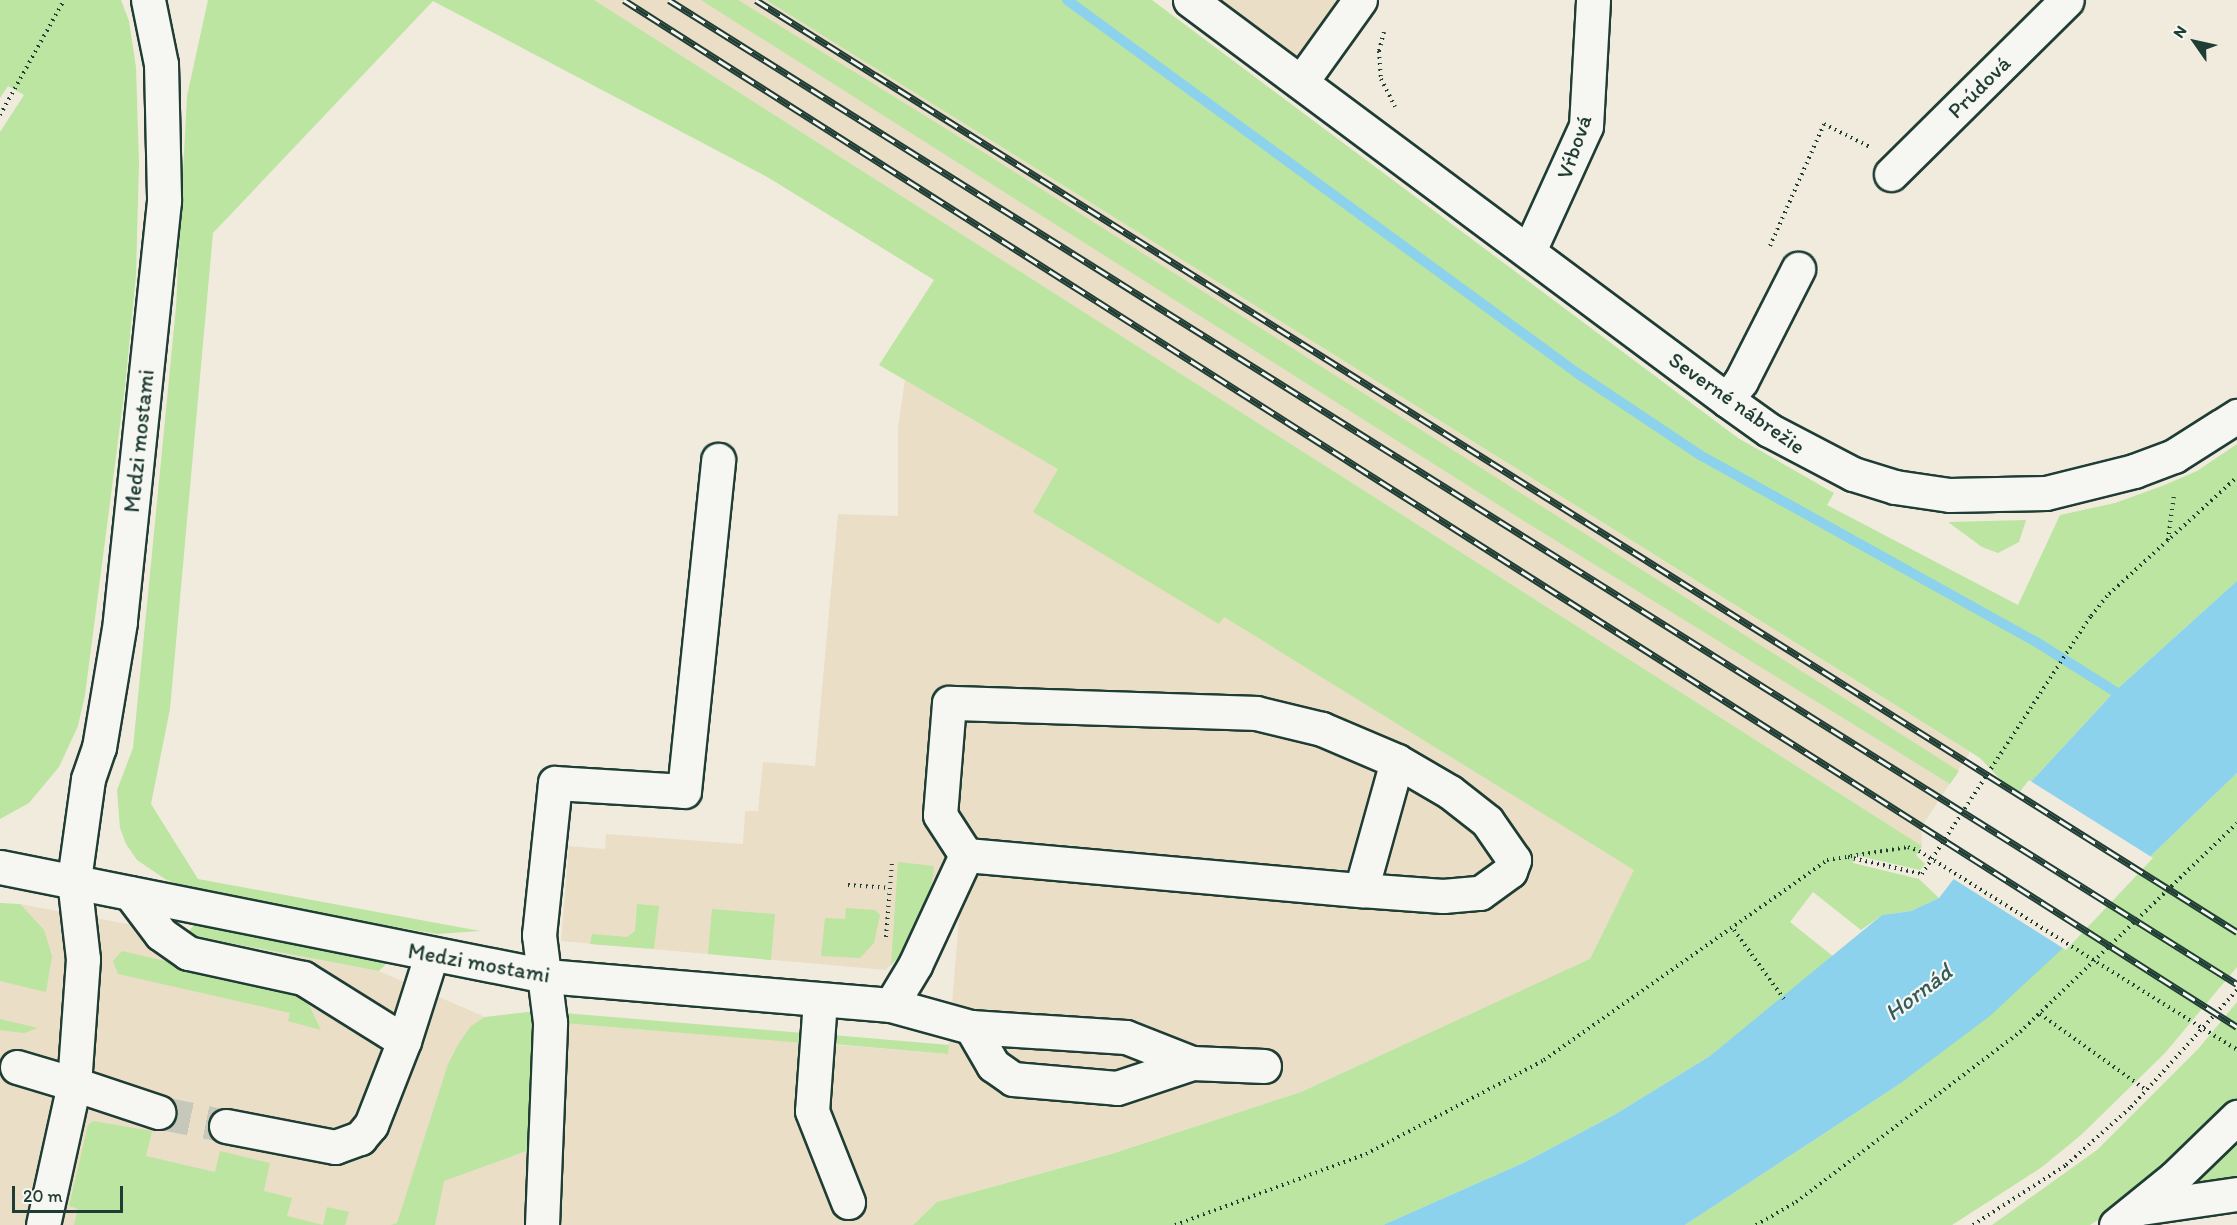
<!DOCTYPE html>
<html>
<head>
<meta charset="utf-8">
<style>
	body { margin:0 }
	#map { position:relative; width:2237px; height:1225px; overflow:hidden; background:#f1ebde; font-family:Itim,sans-serif }
	div>[style] { position:absolute }
	.built>* { inset:0; background:#eadec6 }
	.green>* { inset:0; background:#bbe5a1 }
	.water>* { inset:0; background:#8cd2ed }
	.pier>* { inset:0; background:#f1ebde }
	.stream>* { height:10px; margin:-5px; padding:0 5px; transform-origin:5px; border-radius:5px; background:#8cd2ed }
	.minor-tunnel>* { height:33px; margin-top:-16.5px; transform-origin:0; background:repeating-linear-gradient(90deg,#c7c8bc 0 33px,transparent 0 49px) }
	.path>* { height:4px; margin-top:-2px; transform-origin:0; background:repeating-linear-gradient(90deg,#1f3d34 0 1.5px,transparent 0 6px) }
	.roads { filter:drop-shadow(2px 0 #1f3d34) drop-shadow(-2px 0 #1f3d34) drop-shadow(0 2px #1f3d34) drop-shadow(0 -2px #1f3d34) }
	.minor>* { height:33px; margin:-16.5px; padding:0 16.5px; transform-origin:16.5px; border-radius:16.5px; background:#f6f6f2 }
	.rail>* { height:7px; margin-top:-3.5px; transform-origin:0; background:repeating-linear-gradient(90deg,#f6f6f2 0 14px,#1f3d34 0 28px); box-sizing:border-box; border-block:2px solid #1f3d34 }
	.path-bridge>* { height:4px; margin-top:-2px; transform-origin:0; background:repeating-linear-gradient(90deg,#1f3d34 0 1.5px,transparent 0 6px) }
	span { translate:-50% -50%; white-space:nowrap; text-align:center; line-height:1.15; -webkit-text-stroke:4.5px #f6f6f2; paint-order:stroke }
	.street-label { font-size:22px; color:#1f3d34 }
	.water-label { font-size:24px; color:#355b59; font-style:italic }
	.north { position:absolute; left:2165px; top:12px; width:60px; height:60px; -webkit-text-stroke:4px #f6f6f2; paint-order:stroke; rotate:304deg; font-size:16px; font-weight:700; line-height:24px; text-align:center; color:#1f3d34 }
	.north::after { content:''; display:block; margin:auto; width:21px; height:27px; background:#1f3d34; clip-path:polygon(50% 0,100% 100%,50% 72%,0 100%) }
	.scale { position:absolute; left:12px; top:1186px; width:111px; height:27px; box-sizing:border-box; border:3px solid #1f3d34; border-top:0; padding-left:8px; font-size:18px; line-height:21px; white-space:nowrap; color:#1f3d34; -webkit-text-stroke:4px #f6f6f2; paint-order:stroke }
</style>
</head>
<body>
<div id="map">
	<div class="built">
		<i style="clip-path:polygon(594px 0,766px 0,1970px 752px,1921px 828px,1922px 846px)"></i>
		<i style="clip-path:polygon(1190px 0,1360px 0,1301px 82px)"></i>
		<i style="clip-path:polygon(905px 380px,1059px 469px,1035px 508px,1224px 617px,1635px 870px,1591px 959px,1301px 1092px,1110px 1154px,937px 1202px,913px 1225px,0 1225px,0 952px,20px 904px,379px 971px,485px 1017px,445px 1180px,536px 1021px,948px 1054px,959px 918px,940px 908px,886px 970px,561px 941px,569px 846px,605px 849px,606px 834px,743px 844px,745px 811px,758px 811px,763px 762px,815px 766px,838px 514px,898px 516px,898px 427px)"></i>
	</div>
	<div class="green">
		<i style="clip-path:polygon(0 0,121px 0,129px 21px,136px 67px,139px 163px,136px 275px,125px 387px,85px 695px,78px 726px,59px 767px,29px 803px,0 819px,0 132px,24px 95px,8px 86px,0 98px)"></i>
		<i style="clip-path:polygon(208px 0,594px 0,1922px 846px,1916px 855px,1925px 864px,1920px 870px,1855px 855px,1853px 863px,1919px 879px,1939px 898px,1911px 911px,1882px 915px,1861px 930px,1813px 892px,1790px 922px,1834px 957px,1777px 1005px,1710px 1056px,1614px 1115px,1523px 1163px,1383px 1225px,913px 1225px,937px 1202px,1111px 1154px,1301px 1092px,1590px 959px,1634px 870px,1224px 617px,1219px 624px,1033px 512px,1058px 469px,879px 365px,934px 280px,769px 178px,433px 1px,213px 233px,170px 709px,151px 804px,198px 879px,480px 931px,437px 934px,202px 894px,165px 879px,137px 860px,126px 844px,120px 828px,117px 790px,133px 748px,176px 307px,187px 96px)"></i>
		<i style="clip-path:polygon(701px 0,738px 0,964px 140px,1959px 771px,1950px 784px,1516px 516px)"></i>
		<i style="clip-path:polygon(766px 0,1152px 0,1738px 438px,1834px 493px,1827px 505px,2018px 605px,2060px 515px,2115px 503px,2162px 486px,2197px 471px,2237px 444px,2237px 581px,2115px 691px,2017px 797px,1980px 758px)"></i>
		<i style="clip-path:polygon(2026px 520px,2019px 542px,1998px 553px,1982px 547px,1948px 522px)"></i>
		<i style="clip-path:polygon(2237px 773px,2237px 967px,2165px 1053px,2081px 1135px,2042px 1167px,1952px 1225px,1685px 1225px,1898px 1085px,2133px 873px)"></i>
		<i style="clip-path:polygon(898px 862px,934px 866px,929px 907px,902px 954px,891px 965px)"></i>
		<i style="clip-path:polygon(0 903px,20px 904px,44px 930px,52px 956px,46px 992px,0 981px)"></i>
		<i style="clip-path:polygon(637px 904px,659px 906px,654px 949px,590px 944px,592px 934px,627px 937px,635px 931px)"></i>
		<i style="clip-path:polygon(846px 908px,875px 910px,880px 915px,874px 943px,860px 958px,821px 956px,825px 918px,845px 919px)"></i>
		<i style="clip-path:polygon(712px 909px,775px 914px,771px 960px,708px 954px)"></i>
		<i style="clip-path:polygon(195px 924px,381px 960px,386px 964px,379px 971px,192px 936px,188px 932px)"></i>
		<i style="clip-path:polygon(122px 951px,294px 991px,308px 1003px,321px 1030px,288px 1021px,290px 1013px,118px 974px,113px 961px)"></i>
		<i style="clip-path:polygon(2237px 1002px,2237px 1108px,2121px 1205px,2090px 1225px,1992px 1225px,2097px 1150px,2199px 1048px)"></i>
		<i style="clip-path:polygon(537px 1011px,529px 1150px,444px 1181px,435px 1225px,391px 1225px,397px 1223px,448px 1064px,459px 1043px,471px 1026px,485px 1017px)"></i>
		<i style="clip-path:polygon(564px 1013px,803px 1033px,803px 1043px,563px 1023px)"></i>
		<i style="clip-path:polygon(0 1019px,38px 1028px,24px 1033px,0 1030px)"></i>
		<i style="clip-path:polygon(833px 1035px,949px 1045px,948px 1054px,832px 1044px)"></i>
		<i style="clip-path:polygon(93px 1121px,152px 1131px,146px 1156px,215px 1172px,220px 1151px,270px 1163px,264px 1191px,292px 1198px,287px 1216px,323px 1225px,327px 1207px,349px 1212px,345px 1225px,74px 1225px,78px 1209px,69px 1206px,88px 1125px)"></i>
		<i style="clip-path:polygon(2237px 1128px,2237px 1180px,2189px 1187px,2189px 1174px)"></i>
	</div>
	<div class="water">
		<i style="clip-path:polygon(2237px 581px,2237px 773px,2133px 873px,2077px 935px,1990px 1016px,1898px 1085px,1685px 1225px,1383px 1225px,1523px 1163px,1614px 1115px,1710px 1056px,1882px 915px,1911px 911px,1939px 898px,2017px 797px,2115px 691px)"></i>
	</div>
	<div class="pier">
		<i style="clip-path:polygon(2029px 780px,2153px 858px,2066px 950px,1952px 878px)"></i>
	</div>
	<div class="stream">
		<i style="left:1067px;top:0;width:632px;rotate:36.18deg"></i>
		<i style="left:1577px;top:373px;width:148px;rotate:33.7deg"></i>
		<i style="left:1700px;top:455px;width:387px;rotate:29.1deg"></i>
		<i style="left:2038px;top:643px;width:105px;rotate:32.2deg"></i>
	</div>
	<div class="minor-tunnel">
		<i style="left:158px;top:1112px;width:69px;rotate:11.6deg"></i>
	</div>
	<div class="path">
		<i style="left:1384px;top:32px;width:20px;rotate:105deg"></i>
		<i style="left:1379px;top:51px;width:28px;rotate:86deg"></i>
		<i style="left:1381px;top:79px;width:31px;rotate:63deg"></i>
		<i style="left:0;top:115px;width:132px;rotate:-60.9deg"></i>
		<i style="left:1770px;top:246px;width:133px;rotate:-66.1deg"></i>
		<i style="left:1824px;top:124px;width:51px;rotate:26.6deg"></i>
		<i style="left:2168px;top:540px;width:46px;rotate:-82.6deg"></i>
		<i style="left:1848px;top:857px;width:76px;rotate:12.9deg"></i>
		<i style="left:1922px;top:874px;width:308px;rotate:-56.8deg"></i>
		<i style="left:2091px;top:616px;width:28px;rotate:-51deg"></i>
		<i style="left:2109px;top:594px;width:173px;rotate:-42.4deg"></i>
		<i style="left:848px;top:885px;width:42px;rotate:4.1deg"></i>
		<i style="left:1734px;top:930px;width:85px;rotate:54.1deg"></i>
		<i style="left:886px;top:937px;width:75px;rotate:-85.4deg"></i>
		<i style="left:2040px;top:1014px;width:130px;rotate:35.6deg"></i>
		<i style="left:1175px;top:1225px;width:204px;rotate:-20.4deg"></i>
		<i style="left:1366px;top:1154px;width:201px;rotate:-27.8deg"></i>
		<i style="left:1544px;top:1060px;width:347px;rotate:-35.2deg"></i>
		<i style="left:1827px;top:860px;width:82px;rotate:-9.1deg"></i>
		<i style="left:1908px;top:847px;width:12px;rotate:20deg"></i>
		<i style="left:1756px;top:1225px;width:46px;rotate:-29.9deg"></i>
		<i style="left:1796px;top:1202px;width:281px;rotate:-37.2deg"></i>
		<i style="left:2020px;top:1032px;width:301px;rotate:-43.9deg"></i>
		<i style="left:1973px;top:1225px;width:111px;rotate:-32.8deg"></i>
		<i style="left:2066px;top:1165px;width:87px;rotate:-41.7deg"></i>
		<i style="left:2131px;top:1107px;width:158px;rotate:-47.8deg"></i>
	</div>
	<div class="roads">
		<div class="minor">
			<i style="left:148px;top:0;width:65px;rotate:78.5deg"></i>
			<i style="left:161px;top:64px;width:137px;rotate:88.7deg"></i>
			<i style="left:164px;top:201px;width:423px;rotate:96deg"></i>
			<i style="left:120px;top:622px;width:127px;rotate:99.5deg"></i>
			<i style="left:99px;top:747px;width:34px;rotate:109deg"></i>
			<i style="left:88px;top:779px;width:102px;rotate:97.9deg"></i>
			<i style="left:74px;top:880px;width:80px;rotate:83.5deg"></i>
			<i style="left:83px;top:959px;width:125px;rotate:94.1deg"></i>
			<i style="left:74px;top:1084px;width:89px;rotate:18.4deg"></i>
			<i style="left:1190px;top:0;width:670px;rotate:36.68deg"></i>
			<i style="left:1727px;top:400px;width:52px;rotate:35.5deg"></i>
			<i style="left:1769px;top:430px;width:95px;rotate:27.6deg"></i>
			<i style="left:1853px;top:474px;width:44px;rotate:17.2deg"></i>
			<i style="left:1895px;top:487px;width:55px;rotate:8.4deg"></i>
			<i style="left:1949px;top:495px;width:97px;rotate:-1.2deg"></i>
			<i style="left:2046px;top:493px;width:91px;rotate:-14deg"></i>
			<i style="left:2134px;top:471px;width:43px;rotate:-20.6deg"></i>
			<i style="left:2174px;top:456px;width:75px;rotate:-32.4deg"></i>
			<i style="left:1301px;top:82px;width:101px;rotate:-54.3deg"></i>
			<i style="left:1891px;top:174px;width:247px;rotate:-44.7deg"></i>
			<i style="left:1529px;top:251px;width:137px;rotate:-65.5deg"></i>
			<i style="left:1586px;top:126px;width:126px;rotate:-86.8deg"></i>
			<i style="left:1727px;top:400px;width:24px;rotate:-54deg"></i>
			<i style="left:1741px;top:381px;width:126px;rotate:-63deg"></i>
			<i style="left:0;top:867px;width:557px;rotate:11.29deg"></i>
			<i style="left:546px;top:976px;width:346px;rotate:4.8deg"></i>
			<i style="left:891px;top:1005px;width:83px;rotate:15.4deg"></i>
			<i style="left:971px;top:1027px;width:155px;rotate:3.7deg"></i>
			<i style="left:1126px;top:1037px;width:71px;rotate:21.5deg"></i>
			<i style="left:1192px;top:1063px;width:72px;rotate:2.4deg"></i>
			<i style="left:1361px;top:890px;width:82px;rotate:4.2deg"></i>
			<i style="left:1443px;top:896px;width:37px;rotate:-5deg"></i>
			<i style="left:1480px;top:893px;width:37px;rotate:-36deg"></i>
			<i style="left:1510px;top:871px;width:12px;rotate:-70deg"></i>
			<i style="left:1514px;top:860px;width:47px;rotate:-124.7deg"></i>
			<i style="left:1487px;top:821px;width:47px;rotate:-141.9deg"></i>
			<i style="left:1450px;top:792px;width:61px;rotate:-149.7deg"></i>
			<i style="left:130px;top:893px;width:51px;rotate:52.9deg"></i>
			<i style="left:161px;top:934px;width:33px;rotate:35deg"></i>
			<i style="left:188px;top:953px;width:118px;rotate:12.3deg"></i>
			<i style="left:303px;top:978px;width:119px;rotate:32deg"></i>
			<i style="left:820px;top:1000px;width:111px;rotate:94.1deg"></i>
			<i style="left:812px;top:1111px;width:98px;rotate:68.4deg"></i>
			<i style="left:891px;top:1005px;width:47px;rotate:-59deg"></i>
			<i style="left:915px;top:965px;width:121px;rotate:-65.1deg"></i>
			<i style="left:966px;top:855px;width:397px;rotate:5.1deg"></i>
			<i style="left:1361px;top:890px;width:134px;rotate:-74.4deg"></i>
			<i style="left:1397px;top:761px;width:82px;rotate:-156.9deg"></i>
			<i style="left:1322px;top:729px;width:68px;rotate:-166.4deg"></i>
			<i style="left:1256px;top:713px;width:307px;rotate:-178.1deg"></i>
			<i style="left:949px;top:703px;width:112px;rotate:94.6deg"></i>
			<i style="left:940px;top:815px;width:48px;rotate:57deg"></i>
			<i style="left:971px;top:1027px;width:44px;rotate:59.9deg"></i>
			<i style="left:993px;top:1065px;width:24px;rotate:35deg"></i>
			<i style="left:1013px;top:1079px;width:104px;rotate:4.9deg"></i>
			<i style="left:1117px;top:1088px;width:79px;rotate:-18.4deg"></i>
			<i style="left:17px;top:1067px;width:59px;rotate:16.6deg"></i>
			<i style="left:74px;top:1084px;width:144px;rotate:102.4deg"></i>
			<i style="left:226px;top:1126px;width:111px;rotate:10.9deg"></i>
			<i style="left:335px;top:1147px;width:27px;rotate:-20deg"></i>
			<i style="left:360px;top:1138px;width:17px;rotate:-50deg"></i>
			<i style="left:371px;top:1125px;width:90px;rotate:-68.6deg"></i>
			<i style="left:404px;top:1041px;width:89px;rotate:-72.4deg"></i>
			<i style="left:2141px;top:1208px;width:97px;rotate:-8.3deg"></i>
			<i style="left:542px;top:1225px;width:203px;rotate:-87.7deg"></i>
			<i style="left:550px;top:1022px;width:88px;rotate:-97.2deg"></i>
			<i style="left:539px;top:935px;width:153px;rotate:-84deg"></i>
			<i style="left:555px;top:783px;width:129px;rotate:3.5deg"></i>
			<i style="left:684px;top:791px;width:333px;rotate:-84.1deg"></i>
			<i style="left:2116px;top:1225px;width:75px;rotate:-39deg"></i>
			<i style="left:2174px;top:1178px;width:88px;rotate:-44.1deg"></i>
		</div>
	</div>
	<div class="rail">
		<i style="left:624px;top:0;width:1912px;rotate:32.48deg"></i>
		<i style="left:669px;top:0;width:1851px;rotate:32.11deg"></i>
		<i style="left:756px;top:0;width:1750px;rotate:32.18deg"></i>
	</div>
	<div class="path-bridge">
		<i style="left:1919px;top:851px;width:375px;rotate:32deg"></i>
	</div>
	<div class="street-label">
		<span style="left:1979px;top:87px;rotate:-45deg">Prúdová</span>
		<span style="left:1574px;top:147px;rotate:-71deg">Vŕbová</span>
		<span style="left:1737px;top:403px;rotate:35deg">Severné nábrežie</span>
		<span style="left:139px;top:441px;rotate:-84deg">Medzi mostami</span>
		<span style="left:479px;top:963px;rotate:10deg">Medzi mostami</span>
	</div>
	<div class="water-label">
		<span style="left:1918px;top:992px;rotate:-37deg">Hornád</span>
	</div>
	<div class="north">N</div>
	<div class="scale">20 m</div>
</div>
</body>
</html>
